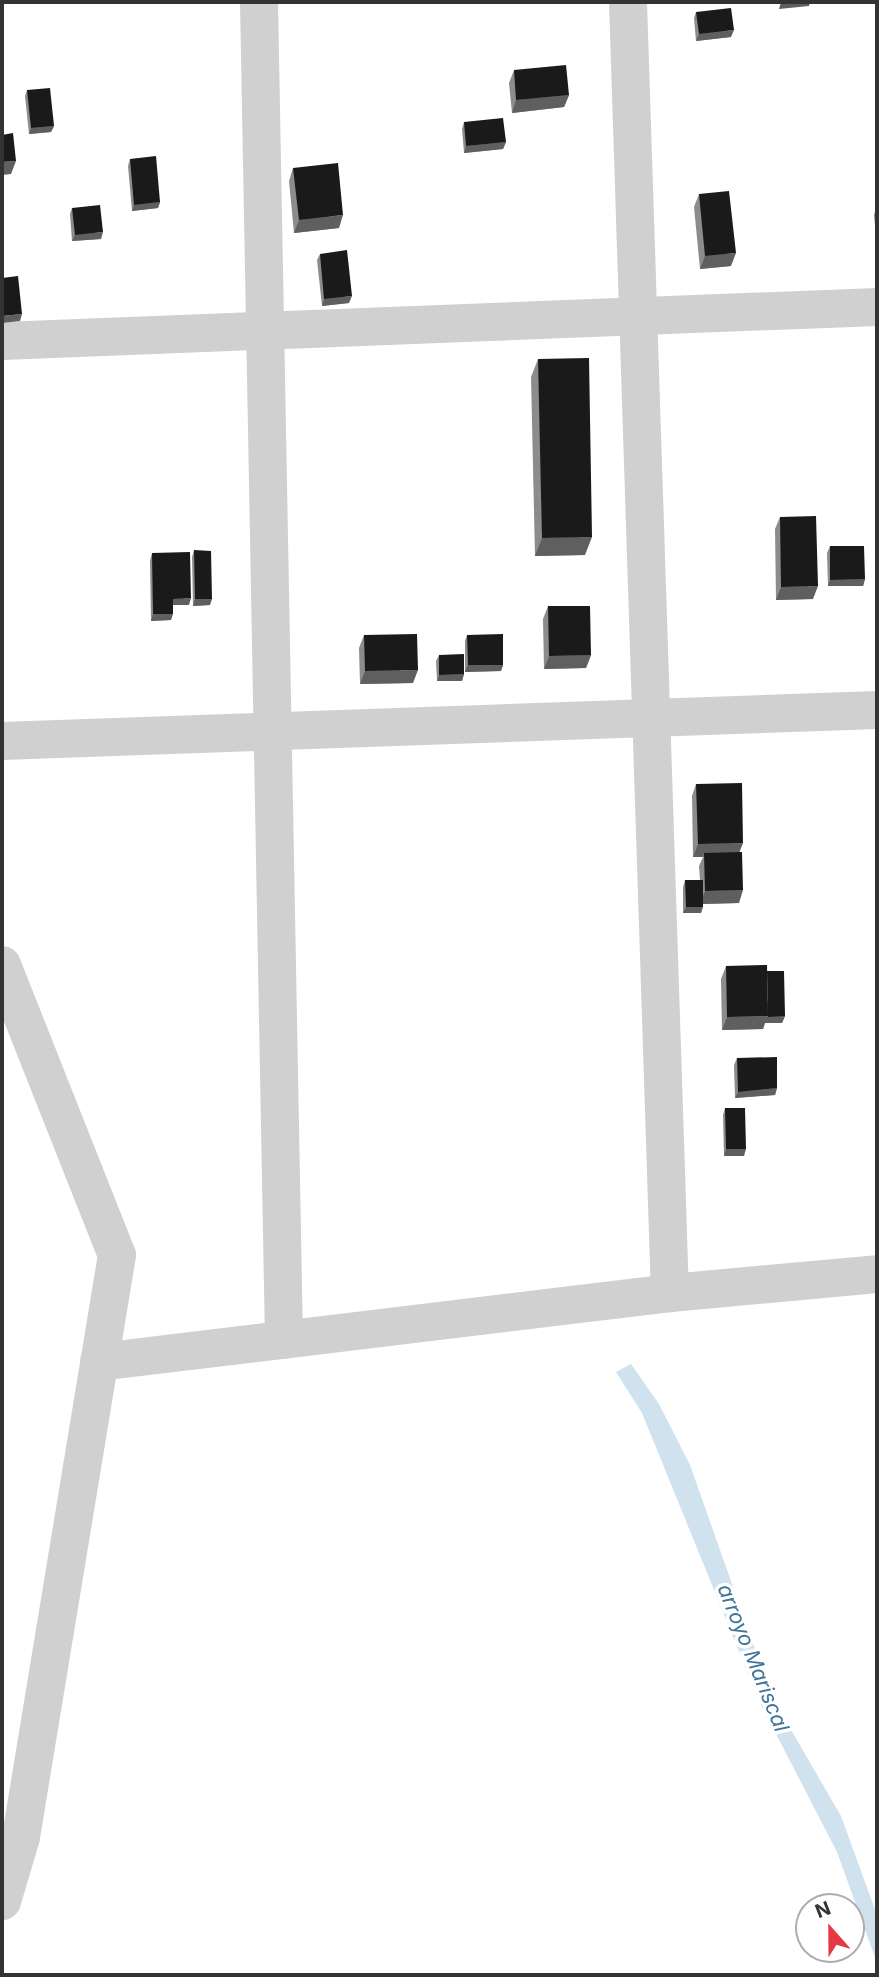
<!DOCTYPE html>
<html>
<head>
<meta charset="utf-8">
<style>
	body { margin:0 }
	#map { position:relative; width:879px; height:1977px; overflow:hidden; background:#fff; font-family:Inter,sans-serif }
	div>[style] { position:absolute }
	.water>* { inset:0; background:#cfe2ee }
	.minor>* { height:38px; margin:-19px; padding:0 19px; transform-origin:19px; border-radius:19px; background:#d0d0d0 }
	.wall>* { inset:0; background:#8c8c8c }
	.shaded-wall>* { inset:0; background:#5f5f5f }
	.building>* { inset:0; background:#1a1a1a }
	span { translate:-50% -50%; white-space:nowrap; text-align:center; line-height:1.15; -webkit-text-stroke:7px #fff; paint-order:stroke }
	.water-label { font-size:21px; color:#3f7597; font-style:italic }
	.frame { position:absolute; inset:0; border:4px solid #333; pointer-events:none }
	.north { position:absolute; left:795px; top:1893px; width:70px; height:70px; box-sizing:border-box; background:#fff; border:2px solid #adadad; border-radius:50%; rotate:339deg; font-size:19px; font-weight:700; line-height:28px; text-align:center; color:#333 }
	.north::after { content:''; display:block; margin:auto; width:24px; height:32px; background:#e63946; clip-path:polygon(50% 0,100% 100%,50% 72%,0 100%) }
</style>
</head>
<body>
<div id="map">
	<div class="water">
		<i style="clip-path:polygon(631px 1364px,659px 1404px,690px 1465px,772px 1697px,841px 1816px,877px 1915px,877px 1963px,837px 1852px,760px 1703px,642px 1413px,616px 1372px)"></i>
	</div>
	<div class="minor">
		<i style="left:259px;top:2px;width:1338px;rotate:88.93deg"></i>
		<i style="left:628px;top:2px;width:1292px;rotate:88.14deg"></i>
		<i style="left:2px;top:341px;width:876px;rotate:-2.23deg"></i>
		<i style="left:2px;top:741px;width:876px;rotate:-2.03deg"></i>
		<i style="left:2px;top:965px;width:312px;rotate:68.4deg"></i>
		<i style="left:117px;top:1255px;width:590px;rotate:99.37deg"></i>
		<i style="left:21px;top:1837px;width:67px;rotate:106.5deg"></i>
		<i style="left:99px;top:1362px;width:575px;rotate:-6.89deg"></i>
		<i style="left:670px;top:1293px;width:208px;rotate:-5.2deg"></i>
	</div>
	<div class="wall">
		<i style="clip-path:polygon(696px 12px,731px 37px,696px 41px,694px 18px)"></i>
		<i style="clip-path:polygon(514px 70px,569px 95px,564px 107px,512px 113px,509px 83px)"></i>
		<i style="clip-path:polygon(27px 90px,54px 126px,51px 132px,29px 134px,25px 96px)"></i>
		<i style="clip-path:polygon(464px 122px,506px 142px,503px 149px,464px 153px,462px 129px)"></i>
		<i style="clip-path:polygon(130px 159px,160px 202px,158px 208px,132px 211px,128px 166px)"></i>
		<i style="clip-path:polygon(293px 168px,339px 228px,294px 233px,289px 181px)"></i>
		<i style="clip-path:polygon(699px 194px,731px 266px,700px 269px,694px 207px)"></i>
		<i style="clip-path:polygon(72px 208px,101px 239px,72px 241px,70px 214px)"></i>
		<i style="clip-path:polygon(876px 208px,877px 208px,877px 246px,874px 215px)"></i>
		<i style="clip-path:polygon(320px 254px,349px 303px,322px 306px,317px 260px)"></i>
		<i style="clip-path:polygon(538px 359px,585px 555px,535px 556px,531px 377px)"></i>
		<i style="clip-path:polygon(780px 517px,813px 599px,776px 600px,775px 529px)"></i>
		<i style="clip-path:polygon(830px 546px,865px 579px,863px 586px,828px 586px,827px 553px)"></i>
		<i style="clip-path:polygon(194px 550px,210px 605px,193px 606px,192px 557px)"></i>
		<i style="clip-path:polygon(152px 553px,189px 605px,173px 605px,171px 620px,151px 621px,150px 560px)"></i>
		<i style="clip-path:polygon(548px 606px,591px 655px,586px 668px,544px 669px,543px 619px)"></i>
		<i style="clip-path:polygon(364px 635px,413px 683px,360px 684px,359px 648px)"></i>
		<i style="clip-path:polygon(467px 635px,503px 665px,501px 671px,465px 672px,465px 641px)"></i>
		<i style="clip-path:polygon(439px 655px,464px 674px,462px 681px,437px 681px,436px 661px)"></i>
		<i style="clip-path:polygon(696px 784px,739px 852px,739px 903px,703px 904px,701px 913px,683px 913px,683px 887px,685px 880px,700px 880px,699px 866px,703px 857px,693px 857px,692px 796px)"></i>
		<i style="clip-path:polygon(726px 966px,785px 1016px,782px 1023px,765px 1023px,763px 1029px,722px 1030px,721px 979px)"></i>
		<i style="clip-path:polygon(737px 1058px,777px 1088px,775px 1095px,735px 1098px,734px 1065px)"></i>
		<i style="clip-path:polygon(725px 1108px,744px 1156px,724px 1156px,723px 1115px)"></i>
	</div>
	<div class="shaded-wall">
		<i style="clip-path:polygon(781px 2px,810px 2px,809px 6px,779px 9px)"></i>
		<i style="clip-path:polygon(734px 30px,731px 37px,696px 41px,699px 34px)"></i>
		<i style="clip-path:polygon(569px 95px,564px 107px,512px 113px,516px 100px)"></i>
		<i style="clip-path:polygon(54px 126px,51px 132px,29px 134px,31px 128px)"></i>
		<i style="clip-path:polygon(506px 142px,503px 149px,464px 153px,466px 146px)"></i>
		<i style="clip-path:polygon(16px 161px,11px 174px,2px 175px,2px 162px)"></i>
		<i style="clip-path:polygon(160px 202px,158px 208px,132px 211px,134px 205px)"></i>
		<i style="clip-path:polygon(343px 215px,339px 228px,294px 233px,299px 220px)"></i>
		<i style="clip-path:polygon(103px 232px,101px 239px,72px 241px,75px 235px)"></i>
		<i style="clip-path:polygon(736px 253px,731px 266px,700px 269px,705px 256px)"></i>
		<i style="clip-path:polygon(352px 296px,349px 303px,322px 306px,324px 299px)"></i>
		<i style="clip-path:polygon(22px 314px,20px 321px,2px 323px,2px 316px)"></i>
		<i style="clip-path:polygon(592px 537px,585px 555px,535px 556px,542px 538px)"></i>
		<i style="clip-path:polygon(865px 579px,863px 586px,828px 586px,830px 580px)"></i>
		<i style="clip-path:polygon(818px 586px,813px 599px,776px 600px,781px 587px)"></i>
		<i style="clip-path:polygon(191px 598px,189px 605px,170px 605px,173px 599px)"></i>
		<i style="clip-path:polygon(195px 599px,212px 599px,210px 605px,193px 606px)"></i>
		<i style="clip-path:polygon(153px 614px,173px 614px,171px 620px,151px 621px)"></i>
		<i style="clip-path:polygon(591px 655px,586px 668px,544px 669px,549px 656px)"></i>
		<i style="clip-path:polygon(468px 665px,503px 665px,501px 671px,465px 672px)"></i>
		<i style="clip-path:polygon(418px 670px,413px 683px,360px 684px,365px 671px)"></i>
		<i style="clip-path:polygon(464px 674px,462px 681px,437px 681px,439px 675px)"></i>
		<i style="clip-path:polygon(743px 843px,738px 856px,704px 853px,703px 857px,693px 857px,698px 844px)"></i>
		<i style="clip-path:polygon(743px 890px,739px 903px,700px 904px,705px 891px)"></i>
		<i style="clip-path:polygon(686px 907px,703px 907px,701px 913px,683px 913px)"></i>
		<i style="clip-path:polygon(785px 1016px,782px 1023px,765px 1023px,763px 1029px,722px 1030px,727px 1017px)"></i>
		<i style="clip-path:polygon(777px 1088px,775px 1095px,735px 1098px,738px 1092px)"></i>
		<i style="clip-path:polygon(726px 1149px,746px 1149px,744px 1156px,724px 1156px)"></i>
	</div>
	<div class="building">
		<i style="clip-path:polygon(731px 8px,734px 30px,699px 34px,696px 12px)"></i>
		<i style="clip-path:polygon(566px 65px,569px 95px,516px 100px,514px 70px)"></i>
		<i style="clip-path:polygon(50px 88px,54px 126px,31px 128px,27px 90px)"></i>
		<i style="clip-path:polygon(503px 118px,506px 142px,466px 146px,464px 122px)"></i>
		<i style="clip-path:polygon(13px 133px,16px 161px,2px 162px,2px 135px)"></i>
		<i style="clip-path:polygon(156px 156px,160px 202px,134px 205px,130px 159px)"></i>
		<i style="clip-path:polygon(338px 163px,343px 215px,299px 220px,293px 168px)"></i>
		<i style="clip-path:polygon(729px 191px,736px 253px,705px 256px,699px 194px)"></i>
		<i style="clip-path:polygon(100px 205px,103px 232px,75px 235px,72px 208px)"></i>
		<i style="clip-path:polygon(347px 250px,352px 296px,324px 299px,320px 254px)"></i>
		<i style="clip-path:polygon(18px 276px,22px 314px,2px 316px,2px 278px)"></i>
		<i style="clip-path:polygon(589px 358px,592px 537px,542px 538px,538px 359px)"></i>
		<i style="clip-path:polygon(816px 516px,818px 586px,781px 587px,780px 517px)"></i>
		<i style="clip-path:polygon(830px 546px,864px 546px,865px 579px,830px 580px)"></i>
		<i style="clip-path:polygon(194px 550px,211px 551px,212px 599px,195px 599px)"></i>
		<i style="clip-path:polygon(190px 552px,191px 598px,173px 599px,173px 614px,153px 614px,152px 553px)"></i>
		<i style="clip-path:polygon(548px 606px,590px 606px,591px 655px,549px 656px)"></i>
		<i style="clip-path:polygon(417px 634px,418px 670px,365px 671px,364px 635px)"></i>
		<i style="clip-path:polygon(503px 634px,503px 665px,468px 665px,467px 635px)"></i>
		<i style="clip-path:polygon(464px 654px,464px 674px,439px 675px,439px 655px)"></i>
		<i style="clip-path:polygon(742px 783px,743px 843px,698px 844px,696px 784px)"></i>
		<i style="clip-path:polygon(742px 852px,743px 890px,705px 891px,704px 853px)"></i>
		<i style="clip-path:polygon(685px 880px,703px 880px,703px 907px,686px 907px)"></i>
		<i style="clip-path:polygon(767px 965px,768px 1016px,727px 1017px,726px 966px)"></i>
		<i style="clip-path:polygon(767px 971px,784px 971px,785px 1016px,768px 1017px)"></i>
		<i style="clip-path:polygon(777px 1057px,777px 1088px,738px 1092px,737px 1058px)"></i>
		<i style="clip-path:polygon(725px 1108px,745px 1108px,746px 1149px,726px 1149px)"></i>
	</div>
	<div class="water-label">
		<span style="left:753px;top:1658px;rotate:68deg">arroyo Mariscal</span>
	</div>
	<div class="frame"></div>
	<div class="north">N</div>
</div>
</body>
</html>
